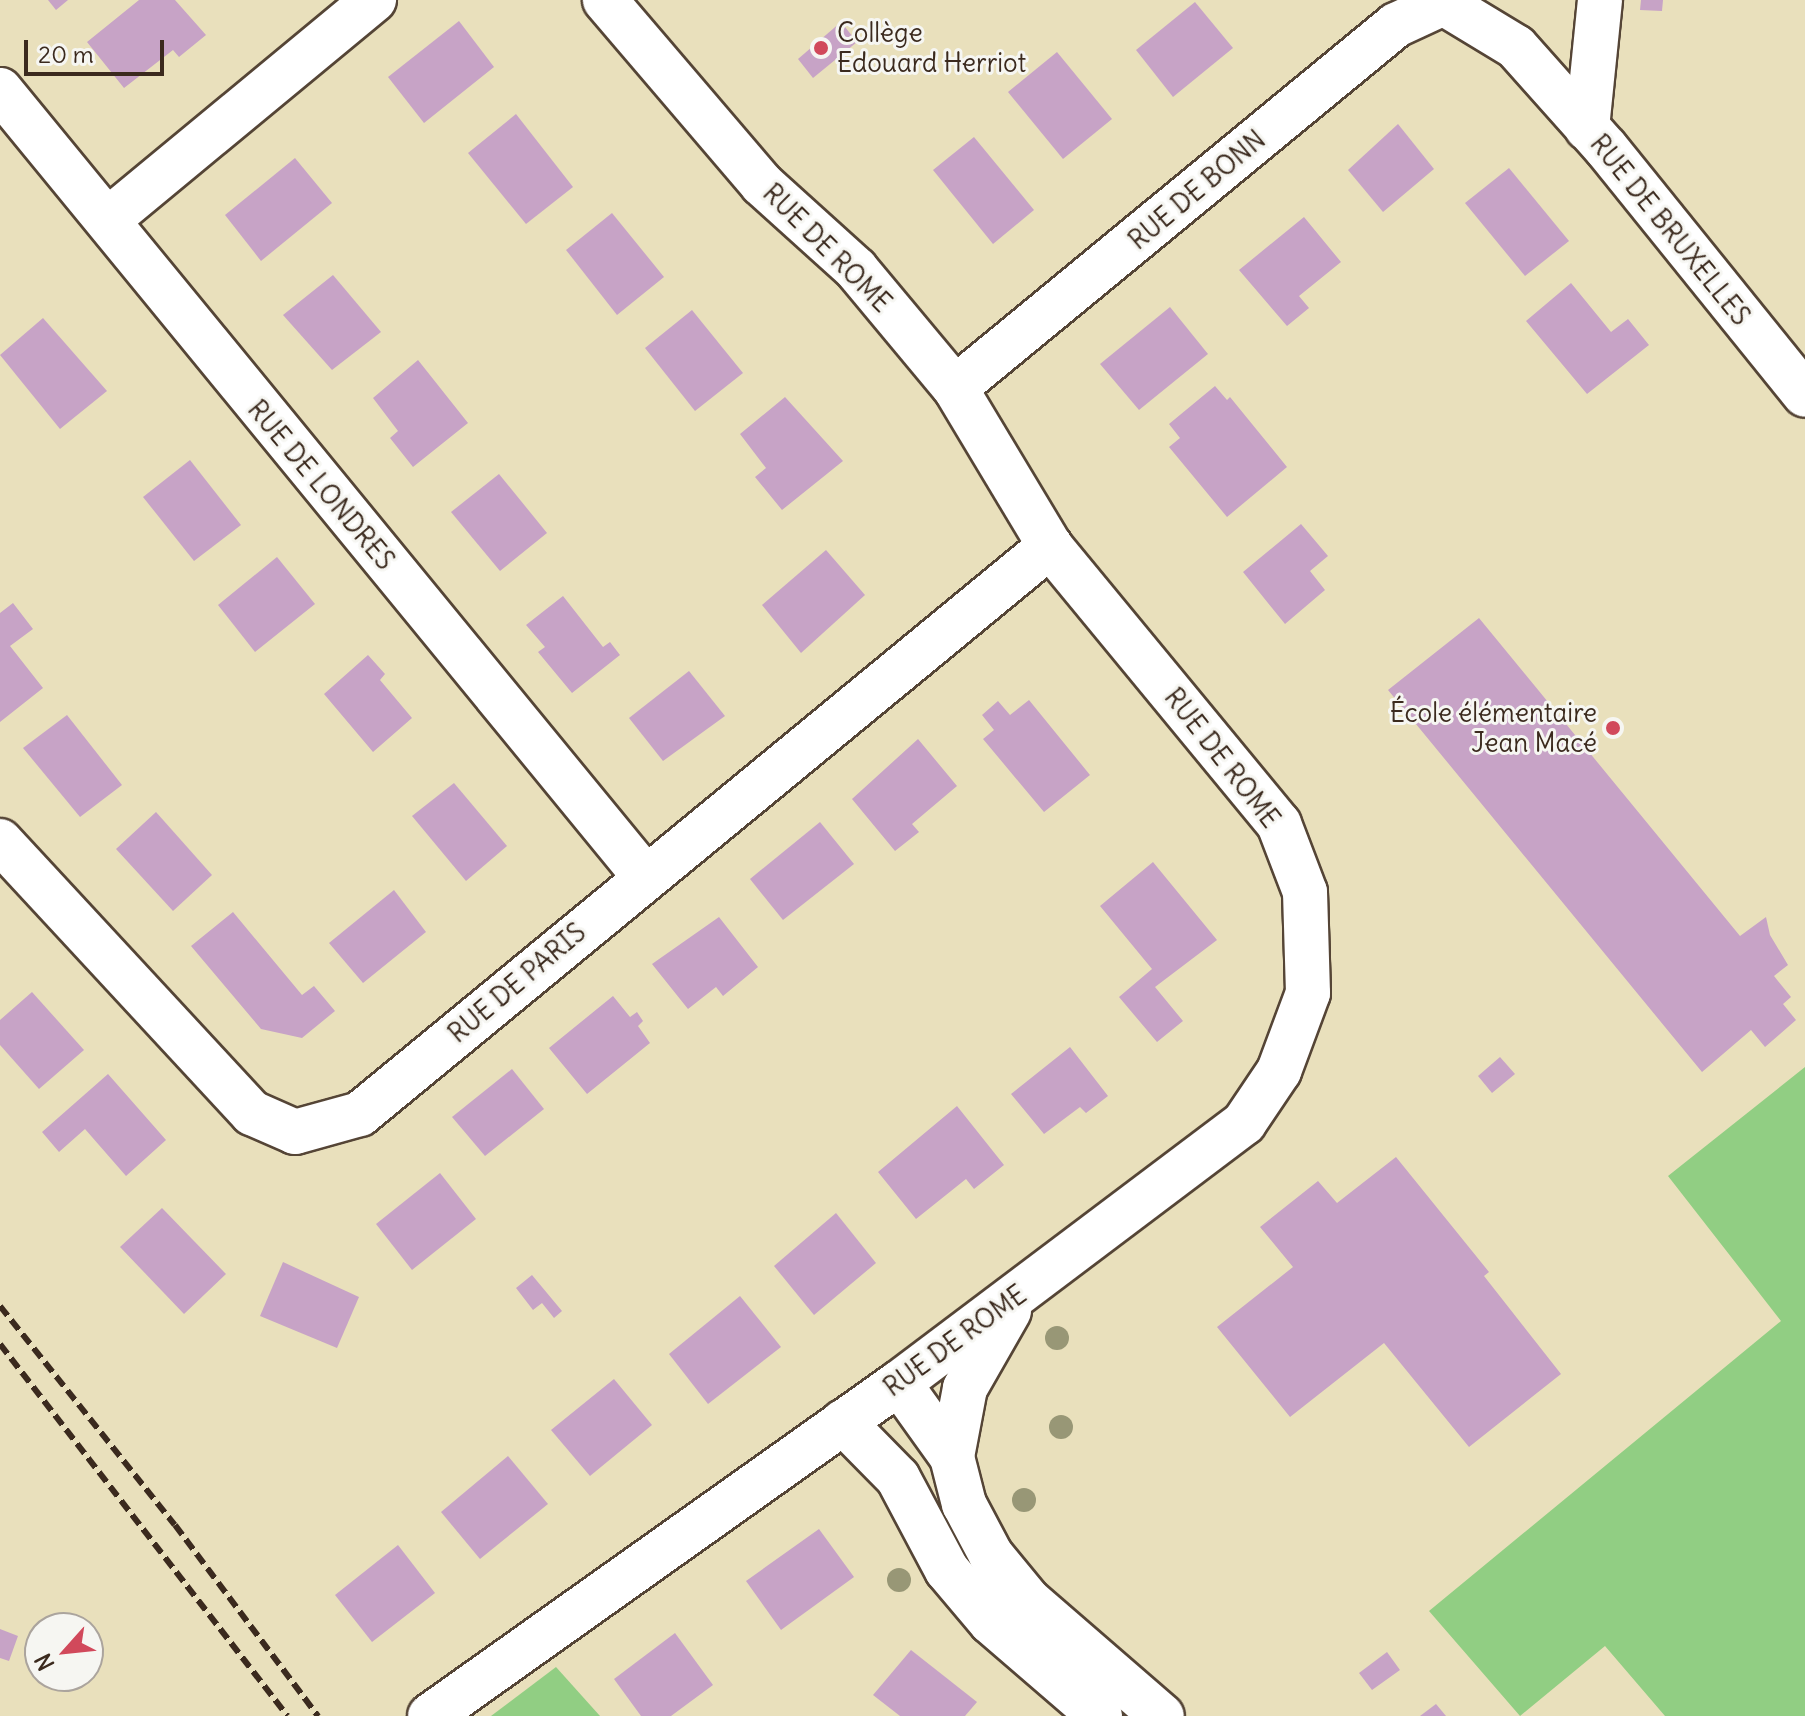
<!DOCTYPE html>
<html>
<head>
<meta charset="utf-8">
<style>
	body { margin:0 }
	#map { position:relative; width:1805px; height:1716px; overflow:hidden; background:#e9e0bc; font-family:Delius,sans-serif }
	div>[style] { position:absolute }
	.green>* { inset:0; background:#91ce83 }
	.building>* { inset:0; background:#c7a3c6 }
	.roads { filter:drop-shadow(2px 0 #554536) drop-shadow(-2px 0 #554536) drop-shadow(0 2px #554536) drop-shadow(0 -2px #554536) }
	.minor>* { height:44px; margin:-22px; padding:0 22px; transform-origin:22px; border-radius:22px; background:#fff }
	.rail>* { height:6px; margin-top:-3px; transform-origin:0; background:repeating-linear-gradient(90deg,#3b2a1e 0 12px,transparent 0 18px) }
	.trees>* { width:24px; height:24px; margin:-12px; border-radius:50%; background:#989776 }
	.dots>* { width:22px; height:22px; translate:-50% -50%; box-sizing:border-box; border:4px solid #f6f6f2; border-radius:50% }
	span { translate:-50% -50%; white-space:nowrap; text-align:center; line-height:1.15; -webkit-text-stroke:6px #f6f6f2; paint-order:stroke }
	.poi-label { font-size:26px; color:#3b2a1e }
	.left { translate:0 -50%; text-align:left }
	.right { translate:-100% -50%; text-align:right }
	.street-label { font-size:26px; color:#3b2a1e }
	.north { position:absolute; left:24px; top:1612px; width:80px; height:80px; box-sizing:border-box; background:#f6f6f2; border:2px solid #aba49d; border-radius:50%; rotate:243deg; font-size:22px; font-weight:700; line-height:32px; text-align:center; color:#3b2a1e }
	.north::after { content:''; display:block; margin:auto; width:28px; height:36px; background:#d1495b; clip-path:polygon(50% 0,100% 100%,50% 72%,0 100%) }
	.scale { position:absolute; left:24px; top:40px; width:140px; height:36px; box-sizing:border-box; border:4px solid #3b2a1e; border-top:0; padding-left:10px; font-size:24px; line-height:28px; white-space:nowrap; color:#3b2a1e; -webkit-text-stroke:6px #f6f6f2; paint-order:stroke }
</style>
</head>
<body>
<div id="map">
	<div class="green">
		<i style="clip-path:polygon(1805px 1067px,1805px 1716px,1665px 1716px,1605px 1646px,1520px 1716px,1429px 1611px,1781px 1321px,1668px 1176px)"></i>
		<i style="clip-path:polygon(556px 1667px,600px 1716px,491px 1716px)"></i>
	</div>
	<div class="building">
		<i style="clip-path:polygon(48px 0,68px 0,56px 10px)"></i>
		<i style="clip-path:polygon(139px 0,175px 0,206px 35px,179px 57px,173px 50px,124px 88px,87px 42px)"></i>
		<i style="clip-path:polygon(1641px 0,1663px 0,1662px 11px,1640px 10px)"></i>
		<i style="clip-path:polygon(1195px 2px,1233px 48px,1173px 97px,1136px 50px)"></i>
		<i style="clip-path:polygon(459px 21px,494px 67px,424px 123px,388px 77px)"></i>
		<i style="clip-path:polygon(841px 22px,857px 42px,813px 78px,798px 59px)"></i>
		<i style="clip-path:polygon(1057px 52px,1112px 119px,1063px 159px,1008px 92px)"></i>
		<i style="clip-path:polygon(516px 114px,573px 187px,526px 224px,468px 153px)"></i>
		<i style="clip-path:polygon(1398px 124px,1434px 169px,1383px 212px,1348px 170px)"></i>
		<i style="clip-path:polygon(974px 137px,1034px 210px,993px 244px,933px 170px)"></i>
		<i style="clip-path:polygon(295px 158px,332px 203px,261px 261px,225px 215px)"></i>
		<i style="clip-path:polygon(1509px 168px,1569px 241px,1525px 276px,1465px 203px)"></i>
		<i style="clip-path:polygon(612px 213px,664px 277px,617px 315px,566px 250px)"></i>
		<i style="clip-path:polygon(1304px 217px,1341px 262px,1299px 296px,1309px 308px,1287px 326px,1239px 270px)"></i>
		<i style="clip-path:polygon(333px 275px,381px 332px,332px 370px,283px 315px)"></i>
		<i style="clip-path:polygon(1571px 283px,1611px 332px,1628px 319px,1649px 345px,1587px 394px,1526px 321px)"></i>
		<i style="clip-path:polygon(1170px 307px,1208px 354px,1139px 410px,1100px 364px)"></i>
		<i style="clip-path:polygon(692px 310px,743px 373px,695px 411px,645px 348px)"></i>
		<i style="clip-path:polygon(43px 318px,107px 391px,60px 429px,0 355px)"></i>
		<i style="clip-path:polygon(418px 360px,468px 423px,413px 467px,390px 438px,398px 431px,373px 398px)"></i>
		<i style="clip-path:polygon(1215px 386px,1227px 400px,1230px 397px,1287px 467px,1227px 517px,1169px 447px,1180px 438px,1169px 424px)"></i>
		<i style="clip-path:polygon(785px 397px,843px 461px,782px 510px,755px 477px,766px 468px,740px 434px)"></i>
		<i style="clip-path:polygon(190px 460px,241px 525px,194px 561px,143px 497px)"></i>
		<i style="clip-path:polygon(499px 474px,547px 533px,500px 571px,451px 512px)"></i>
		<i style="clip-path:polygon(1301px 524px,1328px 556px,1310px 571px,1325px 590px,1285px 624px,1243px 572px)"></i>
		<i style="clip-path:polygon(826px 550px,865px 595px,801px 653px,762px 605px)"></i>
		<i style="clip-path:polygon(277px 557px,315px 604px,255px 652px,218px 605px)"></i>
		<i style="clip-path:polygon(563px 596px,603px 647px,610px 642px,620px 655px,572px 693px,538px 652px,545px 647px,526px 625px)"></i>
		<i style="clip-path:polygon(13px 603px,33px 629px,10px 646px,43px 688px,0 722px,0 613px)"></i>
		<i style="clip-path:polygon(1479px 618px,1740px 936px,1766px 917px,1770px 935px,1788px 965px,1774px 976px,1791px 997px,1783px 1004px,1796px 1020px,1765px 1047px,1751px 1030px,1702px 1072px,1388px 690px)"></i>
		<i style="clip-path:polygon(368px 655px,385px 674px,380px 680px,412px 718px,373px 752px,324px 694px)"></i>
		<i style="clip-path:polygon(689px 671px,725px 716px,663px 761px,629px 718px)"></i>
		<i style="clip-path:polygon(1029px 700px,1090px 775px,1044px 812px,983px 739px,994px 730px,982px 715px,998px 701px,1010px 715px)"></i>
		<i style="clip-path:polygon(67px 715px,122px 785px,80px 817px,23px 748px)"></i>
		<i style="clip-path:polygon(918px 739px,957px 786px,912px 824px,919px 832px,895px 851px,852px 799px)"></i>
		<i style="clip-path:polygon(454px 783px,507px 846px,466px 881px,412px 816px)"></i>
		<i style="clip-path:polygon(156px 812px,212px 875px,173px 911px,116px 849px)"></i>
		<i style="clip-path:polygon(820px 822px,854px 864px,783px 920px,750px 879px)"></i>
		<i style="clip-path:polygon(1153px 862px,1217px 940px,1155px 987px,1183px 1021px,1157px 1042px,1119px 997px,1152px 969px,1100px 906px)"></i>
		<i style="clip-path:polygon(394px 890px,426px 932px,363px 983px,329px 943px)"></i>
		<i style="clip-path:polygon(233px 912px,302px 995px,314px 986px,335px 1011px,302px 1038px,261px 1029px,191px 946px)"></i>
		<i style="clip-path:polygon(719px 917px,758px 967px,723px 996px,716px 987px,688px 1009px,652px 964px)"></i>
		<i style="clip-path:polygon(32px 992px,84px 1050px,39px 1089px,0 1045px,0 1020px)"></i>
		<i style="clip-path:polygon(613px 996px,630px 1017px,637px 1012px,643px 1021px,638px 1026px,650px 1043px,587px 1094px,549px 1048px)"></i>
		<i style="clip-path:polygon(1070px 1047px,1108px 1096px,1086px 1113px,1080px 1107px,1044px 1134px,1011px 1094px)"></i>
		<i style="clip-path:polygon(1500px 1057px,1515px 1074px,1492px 1093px,1478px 1076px)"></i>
		<i style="clip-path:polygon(512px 1069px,544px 1109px,485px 1156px,452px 1117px)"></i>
		<i style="clip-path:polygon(108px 1074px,166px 1140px,126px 1176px,85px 1129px,59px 1152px,42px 1132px)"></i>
		<i style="clip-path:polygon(957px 1106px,1004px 1165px,974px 1189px,966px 1179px,916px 1219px,878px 1172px)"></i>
		<i style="clip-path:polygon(1396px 1157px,1489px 1272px,1484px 1276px,1561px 1374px,1469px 1447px,1384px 1343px,1290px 1417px,1217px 1327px,1293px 1267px,1260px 1227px,1318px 1181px,1337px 1203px)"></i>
		<i style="clip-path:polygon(440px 1173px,476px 1219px,412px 1270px,376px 1224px)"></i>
		<i style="clip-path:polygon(162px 1208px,226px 1274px,184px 1314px,120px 1247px)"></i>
		<i style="clip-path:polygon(836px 1213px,876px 1263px,814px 1315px,774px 1266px)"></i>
		<i style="clip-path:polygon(283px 1262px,359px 1297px,337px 1348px,260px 1316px)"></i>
		<i style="clip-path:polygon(532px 1275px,562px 1311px,554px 1318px,542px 1303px,533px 1310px,516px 1288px)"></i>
		<i style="clip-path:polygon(740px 1296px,781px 1347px,708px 1404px,669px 1354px)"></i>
		<i style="clip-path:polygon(614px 1379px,652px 1425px,590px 1476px,551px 1430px)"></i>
		<i style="clip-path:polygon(508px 1456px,548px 1504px,480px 1559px,441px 1512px)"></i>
		<i style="clip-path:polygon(819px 1529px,854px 1577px,781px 1630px,746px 1581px)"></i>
		<i style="clip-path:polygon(398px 1545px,435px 1593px,372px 1642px,335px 1595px)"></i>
		<i style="clip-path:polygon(0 1629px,18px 1636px,9px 1661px,0 1658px)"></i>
		<i style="clip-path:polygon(675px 1633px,713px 1685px,671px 1716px,641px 1716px,614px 1679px)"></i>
		<i style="clip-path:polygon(911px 1650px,977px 1702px,965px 1716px,900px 1716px,873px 1695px)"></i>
		<i style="clip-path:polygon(1387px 1652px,1400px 1670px,1372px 1690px,1359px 1673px)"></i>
		<i style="clip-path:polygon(1436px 1704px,1446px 1716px,1420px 1716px)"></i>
	</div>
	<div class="roads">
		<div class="minor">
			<i style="left:1445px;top:4px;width:83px;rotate:31.2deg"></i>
			<i style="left:1516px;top:47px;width:135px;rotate:48.3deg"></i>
			<i style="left:1606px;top:148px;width:317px;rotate:51.1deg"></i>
			<i style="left:0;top:90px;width:1018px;rotate:50.66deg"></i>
			<i style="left:1587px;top:128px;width:129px;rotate:-84.2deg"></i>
			<i style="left:109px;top:219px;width:344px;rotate:-39.6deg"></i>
			<i style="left:955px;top:388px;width:571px;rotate:-39.46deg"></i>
			<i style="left:1396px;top:25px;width:60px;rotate:-24.8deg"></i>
			<i style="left:0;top:841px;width:371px;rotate:47.2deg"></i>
			<i style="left:252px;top:1113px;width:47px;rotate:23.8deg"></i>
			<i style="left:295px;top:1132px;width:67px;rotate:-15.5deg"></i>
			<i style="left:360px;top:1114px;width:894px;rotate:-39.46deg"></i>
			<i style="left:1009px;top:1311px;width:89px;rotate:119.7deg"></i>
			<i style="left:965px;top:1388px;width:70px;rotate:100.7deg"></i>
			<i style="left:952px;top:1457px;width:49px;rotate:75.7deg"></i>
			<i style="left:964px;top:1504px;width:58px;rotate:62.1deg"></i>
			<i style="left:991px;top:1555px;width:58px;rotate:50.6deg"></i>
			<i style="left:1028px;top:1600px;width:177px;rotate:40.9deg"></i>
			<i style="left:899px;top:1383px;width:91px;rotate:54.4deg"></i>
			<i style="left:843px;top:1422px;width:78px;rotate:45.5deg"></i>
			<i style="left:898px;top:1478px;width:104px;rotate:62deg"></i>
			<i style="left:947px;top:1570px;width:68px;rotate:49.8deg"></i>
			<i style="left:991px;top:1622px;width:144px;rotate:40.8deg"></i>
			<i style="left:430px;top:1716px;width:575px;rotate:-35.38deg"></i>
			<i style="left:899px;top:1383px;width:432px;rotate:-37deg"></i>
			<i style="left:1244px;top:1123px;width:63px;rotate:-56.1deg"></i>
			<i style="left:1279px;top:1071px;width:83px;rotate:-69.6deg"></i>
			<i style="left:1308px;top:993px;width:101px;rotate:-91.7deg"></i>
			<i style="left:1305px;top:892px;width:73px;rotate:-110.9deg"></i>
			<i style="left:1279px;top:824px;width:360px;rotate:-129.5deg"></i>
			<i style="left:1050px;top:546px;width:184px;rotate:-121deg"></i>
			<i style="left:955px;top:388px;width:155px;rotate:-129.8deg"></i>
			<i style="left:856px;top:269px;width:127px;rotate:-137.9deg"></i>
			<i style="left:762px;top:184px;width:242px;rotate:-130.5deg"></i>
		</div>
	</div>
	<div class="rail">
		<i style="left:0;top:1306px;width:280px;rotate:51.4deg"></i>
		<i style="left:175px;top:1525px;width:239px;rotate:53.2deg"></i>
		<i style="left:0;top:1344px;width:470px;rotate:52.3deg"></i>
	</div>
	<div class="trees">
		<i style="left:1057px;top:1338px"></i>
		<i style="left:1061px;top:1427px"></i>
		<i style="left:1024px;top:1500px"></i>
		<i style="left:899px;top:1580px"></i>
	</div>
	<div class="dots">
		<i style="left:821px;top:48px;background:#d1495b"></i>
		<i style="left:1613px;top:728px;background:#d1495b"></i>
	</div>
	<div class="poi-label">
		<span class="left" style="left:837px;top:48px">Collège<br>Edouard Herriot</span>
		<span class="right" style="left:1597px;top:728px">École élémentaire<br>Jean Macé</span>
	</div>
	<div class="street-label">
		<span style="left:1197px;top:190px;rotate:-40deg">RUE DE BONN</span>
		<span style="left:1670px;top:230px;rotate:51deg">RUE DE BRUXELLES</span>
		<span style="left:827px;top:248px;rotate:45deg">RUE DE ROME</span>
		<span style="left:321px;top:485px;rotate:50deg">RUE DE LONDRES</span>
		<span style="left:1222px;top:758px;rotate:52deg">RUE DE ROME</span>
		<span style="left:517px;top:983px;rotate:-40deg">RUE DE PARIS</span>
		<span style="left:955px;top:1341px;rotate:-36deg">RUE DE ROME</span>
	</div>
	<div class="north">N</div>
	<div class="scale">20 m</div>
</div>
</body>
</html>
